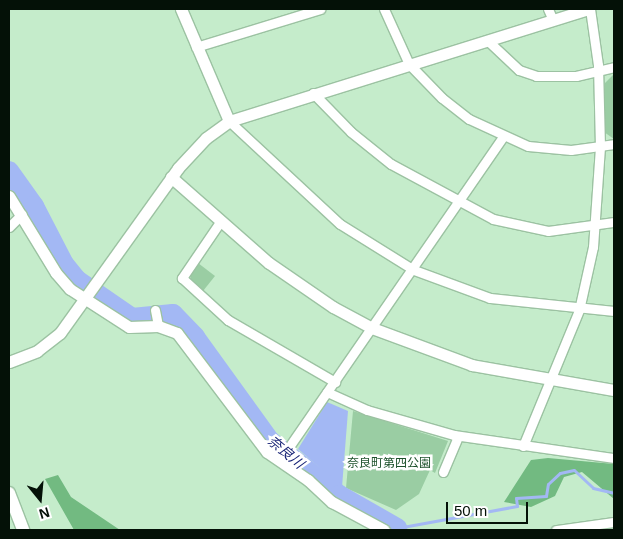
<!DOCTYPE html>
<html>
<head>
<meta charset="utf-8">
<style>
	body { margin:0 }
	#map { position:relative; width:623px; height:539px; overflow:hidden; background:#c5eccb; font-family:Helvetica,"Noto Sans JP",sans-serif }
	div>[style] { position:absolute }
	.green>* { inset:0; background:#9acda3 }
	.forest>* { inset:0; background:#72ba81 }
	.water>* { inset:0; background:#a3b8f4 }
	.stream>* { height:3px; margin:-1.5px; padding:0 1.5px; transform-origin:1.5px; border-radius:1.5px; background:#a3b8f4 }
	.river>* { height:20px; margin:-10px; padding:0 10px; transform-origin:10px; border-radius:10px; background:#a3b8f4 }
	.roads { filter:drop-shadow(1px 0 #9cc2a2) drop-shadow(-1px 0 #9cc2a2) drop-shadow(0 1px #9cc2a2) drop-shadow(0 -1px #9cc2a2) }
	.minor>* { height:9px; margin:-4.5px; padding:0 4.5px; transform-origin:4.5px; border-radius:4.5px; background:#fff }
	.tertiary>* { height:11px; margin:-5.5px; padding:0 5.5px; transform-origin:5.5px; border-radius:5.5px; background:#fff }
	.secondary>* { height:12px; margin:-6px; padding:0 6px; transform-origin:6px; border-radius:6px; background:#fff }
	span { translate:-50% -50%; white-space:nowrap; text-align:center; line-height:1.15; -webkit-text-stroke:5px #fff; paint-order:stroke }
	.park-label { font-size:12px; color:#1d512b }
	.water-label { font-size:14px; color:#172275; font-style:italic }
	.frame { position:absolute; inset:0; border:10px solid #041107; pointer-events:none }
	.north { position:absolute; left:15px; top:474px; width:50px; height:50px; -webkit-text-stroke:4px #fff; paint-order:stroke; rotate:163deg; font-size:14px; font-weight:700; line-height:20px; text-align:center; color:#041107 }
	.north::after { content:''; display:block; margin:auto; width:18px; height:22px; background:#041107; clip-path:polygon(50% 0,100% 100%,50% 72%,0 100%) }
	.scale { position:absolute; left:446px; top:502px; width:82px; height:22px; box-sizing:border-box; border:2px solid #041107; border-top:0; padding-left:6px; font-size:15px; line-height:18px; white-space:nowrap; color:#041107; -webkit-text-stroke:4px #fff; paint-order:stroke }
</style>
</head>
<body>
<div id="map">
	<div class="green">
		<i style="clip-path:polygon(614px 74px,614px 139px,604px 132px,605px 83px)"></i>
		<i style="clip-path:polygon(198px 263px,215px 276px,203px 291px,191px 281px,190px 273px)"></i>
		<i style="clip-path:polygon(353px 411px,448px 441px,435px 473px,430px 470px,419px 494px,396px 510px,346px 488px)"></i>
	</div>
	<div class="forest">
		<i style="clip-path:polygon(548px 458px,614px 464px,614px 499px,582px 472px,564px 477px,555px 496px,531px 507px,504px 502px,531px 460px)"></i>
		<i style="clip-path:polygon(58px 475px,71px 497px,120px 530px,74px 530px,45px 479px)"></i>
	</div>
	<div class="water">
		<i style="clip-path:polygon(327px 402px,348px 411px,342px 487px,298px 449px)"></i>
	</div>
	<div class="stream">
		<i style="left:397px;top:528px;width:122px;rotate:-10.4deg"></i>
		<i style="left:517px;top:506px;width:8px;rotate:-97deg"></i>
		<i style="left:516px;top:498px;width:30px;rotate:-4deg"></i>
		<i style="left:546px;top:496px;width:12px;rotate:-81deg"></i>
		<i style="left:548px;top:484px;width:16px;rotate:-43deg"></i>
		<i style="left:560px;top:473px;width:14px;rotate:-12deg"></i>
		<i style="left:574px;top:470px;width:26px;rotate:43deg"></i>
		<i style="left:593px;top:488px;width:22px;rotate:13deg"></i>
	</div>
	<div class="river">
		<i style="left:9px;top:171px;width:43px;rotate:54.5deg"></i>
		<i style="left:34px;top:206px;width:65px;rotate:62.7deg"></i>
		<i style="left:64px;top:264px;width:21px;rotate:51deg"></i>
		<i style="left:77px;top:280px;width:67px;rotate:34.6deg"></i>
		<i style="left:132px;top:318px;width:41px;rotate:-5.6deg"></i>
		<i style="left:173px;top:314px;width:32px;rotate:46deg"></i>
		<i style="left:195px;top:337px;width:128px;rotate:54.2deg"></i>
		<i style="left:270px;top:441px;width:88px;rotate:38deg"></i>
		<i style="left:339px;top:495px;width:67px;rotate:29.6deg"></i>
	</div>
	<div class="roads">
		<div class="minor">
			<i style="left:384px;top:9px;width:60px;rotate:65.6deg"></i>
			<i style="left:409px;top:64px;width:47px;rotate:45.9deg"></i>
			<i style="left:442px;top:98px;width:34px;rotate:38deg"></i>
			<i style="left:469px;top:119px;width:65px;rotate:24.6deg"></i>
			<i style="left:528px;top:146px;width:43px;rotate:5.3deg"></i>
			<i style="left:571px;top:150px;width:43px;rotate:-7.9deg"></i>
			<i style="left:548px;top:9px;width:12px;rotate:66deg"></i>
			<i style="left:487px;top:40px;width:44px;rotate:43.2deg"></i>
			<i style="left:519px;top:70px;width:18px;rotate:19deg"></i>
			<i style="left:536px;top:76px;width:40px"></i>
			<i style="left:576px;top:76px;width:39px;rotate:-13deg"></i>
			<i style="left:196px;top:47px;width:130px;rotate:-17deg"></i>
			<i style="left:313px;top:93px;width:54px;rotate:45.7deg"></i>
			<i style="left:351px;top:132px;width:51px;rotate:38.7deg"></i>
			<i style="left:391px;top:164px;width:116px;rotate:28.3deg"></i>
			<i style="left:493px;top:219px;width:56px;rotate:12.3deg"></i>
			<i style="left:548px;top:231px;width:67px;rotate:-7.8deg"></i>
			<i style="left:229px;top:121px;width:151px;rotate:42.9deg"></i>
			<i style="left:340px;top:224px;width:87px;rotate:31.9deg"></i>
			<i style="left:414px;top:270px;width:81px;rotate:20.2deg"></i>
			<i style="left:490px;top:298px;width:125px;rotate:6deg"></i>
			<i style="left:220px;top:222px;width:68px;rotate:124.2deg"></i>
			<i style="left:182px;top:278px;width:62px;rotate:42.4deg"></i>
			<i style="left:228px;top:320px;width:124px;rotate:30.1deg"></i>
			<i style="left:9px;top:227px;width:18px;rotate:-45deg"></i>
			<i style="left:155px;top:310px;width:16px;rotate:79deg"></i>
			<i style="left:327px;top:392px;width:44px;rotate:24.2deg"></i>
			<i style="left:367px;top:410px;width:91px;rotate:16deg"></i>
			<i style="left:454px;top:435px;width:162px;rotate:8.2deg"></i>
			<i style="left:291px;top:444px;width:373px;rotate:-55.4deg"></i>
			<i style="left:523px;top:446px;width:147px;rotate:-67.6deg"></i>
			<i style="left:579px;top:310px;width:65px;rotate:-77.5deg"></i>
			<i style="left:593px;top:247px;width:100px;rotate:-86deg"></i>
			<i style="left:600px;top:147px;width:82px;rotate:-91.4deg"></i>
			<i style="left:598px;top:65px;width:57px;rotate:-98.1deg"></i>
			<i style="left:443px;top:472px;width:39px;rotate:-67deg"></i>
			<i style="left:556px;top:530px;width:59px;rotate:-7.9deg"></i>
		</div>
		<div class="tertiary">
			<i style="left:181px;top:9px;width:122px;rotate:66.8deg"></i>
			<i style="left:171px;top:177px;width:130px;rotate:41.3deg"></i>
			<i style="left:269px;top:263px;width:78px;rotate:34.5deg"></i>
			<i style="left:333px;top:307px;width:44px;rotate:28.3deg"></i>
			<i style="left:372px;top:328px;width:107px;rotate:20.3deg"></i>
			<i style="left:472px;top:365px;width:144px;rotate:10deg"></i>
			<i style="left:9px;top:196px;width:90px;rotate:58.6deg"></i>
			<i style="left:56px;top:273px;width:21px;rotate:49deg"></i>
			<i style="left:70px;top:289px;width:70px;rotate:32.8deg"></i>
			<i style="left:129px;top:327px;width:29px;rotate:-2deg"></i>
			<i style="left:158px;top:326px;width:20px;rotate:20deg"></i>
			<i style="left:177px;top:333px;width:149px;rotate:52.9deg"></i>
			<i style="left:267px;top:452px;width:50px;rotate:34.3deg"></i>
			<i style="left:308px;top:480px;width:33px;rotate:43deg"></i>
			<i style="left:332px;top:502px;width:59px;rotate:28.3deg"></i>
			<i style="left:9px;top:362px;width:30px;rotate:-21deg"></i>
			<i style="left:37px;top:351px;width:29px;rotate:-38deg"></i>
			<i style="left:60px;top:333px;width:203px;rotate:-54.4deg"></i>
			<i style="left:178px;top:168px;width:41px;rotate:-47deg"></i>
			<i style="left:206px;top:138px;width:29px;rotate:-36deg"></i>
			<i style="left:229px;top:121px;width:376px;rotate:-17.3deg"></i>
		</div>
		<div class="secondary">
			<i style="left:9px;top:493px;width:40px;rotate:69deg"></i>
		</div>
	</div>
	<div class="park-label">
		<span style="left:389px;top:464px">奈良町第四公園</span>
	</div>
	<div class="water-label">
		<span style="left:286px;top:452px;rotate:40deg">奈良川</span>
	</div>
	<div class="frame"></div>
	<div class="north">N</div>
	<div class="scale">50 m</div>
</div>
</body>
</html>
